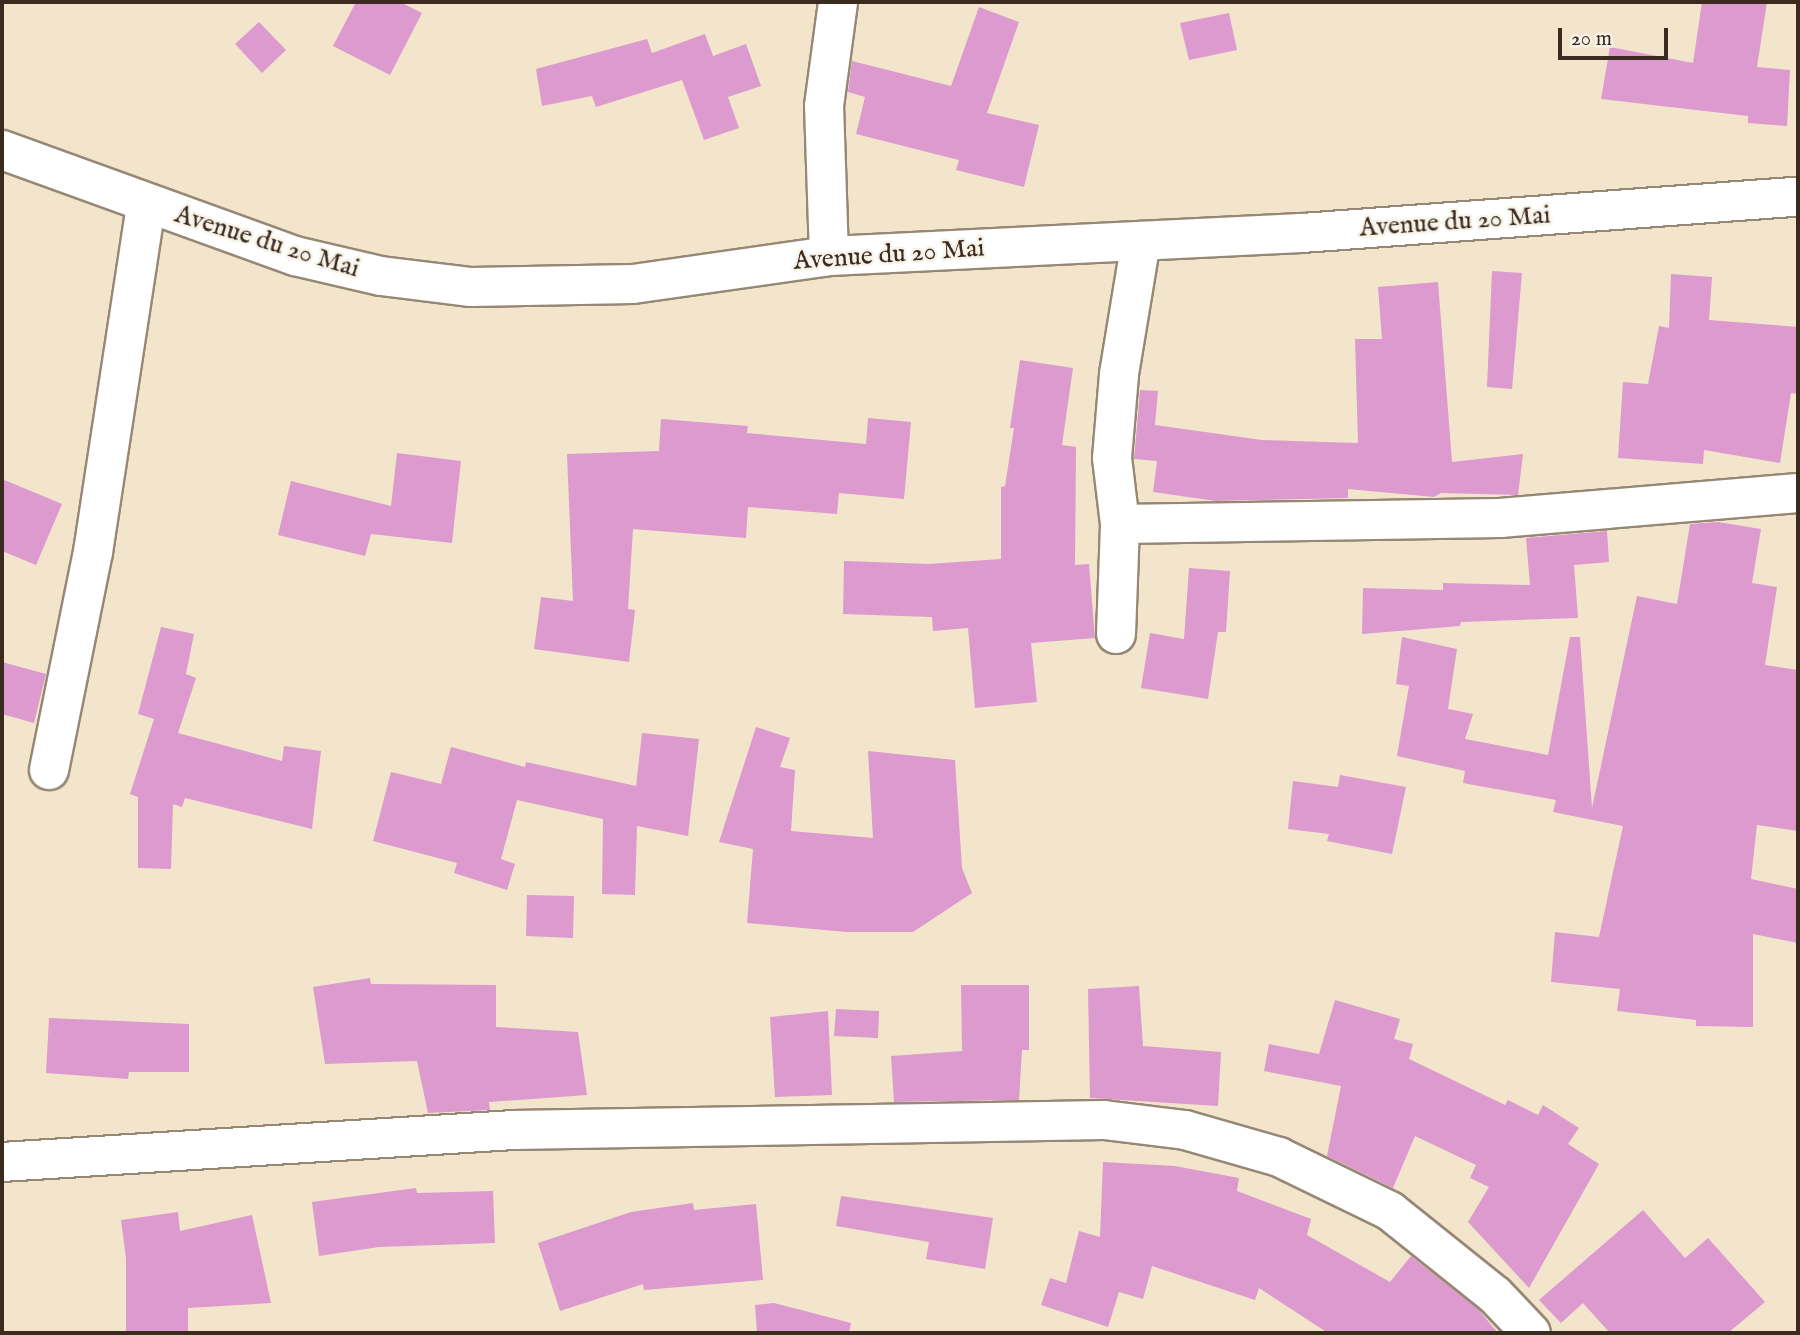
<!DOCTYPE html>
<html>
<head>
<meta charset="utf-8">
<style>
	body { margin:0 }
	#map { position:relative; width:1800px; height:1335px; overflow:hidden; background:#f2e5cc; font-family:"IM FELL English",serif }
	div>[style] { position:absolute }
	.building>* { inset:0; background:#dc9acf }
	.roads { filter:drop-shadow(2px 0 #968875) drop-shadow(-2px 0 #968875) drop-shadow(0 2px #968875) drop-shadow(0 -2px #968875) }
	.minor>* { height:38px; margin:-19px; padding:0 19px; transform-origin:19px; border-radius:19px; background:#fff }
	.major>* { height:38px; margin:-19px; padding:0 19px; transform-origin:19px; border-radius:19px; background:#fff }
	span { translate:-50% -50%; white-space:nowrap; text-align:center; line-height:1.15; -webkit-text-stroke:5px #f7f3e8; paint-order:stroke }
	.street-label { font-size:26px; color:#3b2a1e }
	.frame { position:absolute; inset:0; border:4px solid #3b2a1e; pointer-events:none }
	.scale { position:absolute; left:1558px; top:28px; width:110px; height:32px; box-sizing:border-box; border:4px solid #3b2a1e; border-top:0; padding-left:9px; font-size:21px; line-height:24px; white-space:nowrap; color:#3b2a1e; -webkit-text-stroke:5px #f7f3e8; paint-order:stroke }
</style>
</head>
<body>
<div id="map">
	<div class="building">
		<i style="clip-path:polygon(356px 2px,400px 2px,422px 13px,390px 75px,333px 46px)"></i>
		<i style="clip-path:polygon(1702px 2px,1767px 2px,1757px 67px,1790px 70px,1787px 126px,1748px 123px,1748px 116px,1601px 99px,1610px 47px,1693px 63px)"></i>
		<i style="clip-path:polygon(979px 7px,1019px 22px,987px 113px,1039px 125px,1024px 187px,956px 170px,959px 160px,856px 134px,865px 97px,848px 92px,852px 61px,951px 86px)"></i>
		<i style="clip-path:polygon(1229px 13px,1237px 50px,1189px 60px,1180px 23px)"></i>
		<i style="clip-path:polygon(259px 22px,286px 50px,262px 73px,235px 44px)"></i>
		<i style="clip-path:polygon(705px 34px,713px 56px,746px 44px,761px 86px,728px 97px,739px 128px,704px 140px,682px 80px,596px 107px,592px 96px,542px 106px,536px 69px,647px 39px,652px 53px)"></i>
		<i style="clip-path:polygon(1492px 271px,1522px 273px,1512px 389px,1487px 387px)"></i>
		<i style="clip-path:polygon(1671px 274px,1712px 277px,1709px 320px,1798px 327px,1798px 394px,1791px 393px,1780px 463px,1704px 450px,1703px 464px,1618px 458px,1623px 382px,1648px 384px,1659px 326px,1669px 328px)"></i>
		<i style="clip-path:polygon(1438px 282px,1452px 462px,1523px 454px,1518px 495px,1441px 493px,1434px 497px,1348px 489px,1348px 498px,1216px 501px,1153px 492px,1157px 461px,1134px 459px,1140px 390px,1158px 391px,1155px 425px,1262px 440px,1358px 443px,1355px 339px,1382px 339px,1378px 287px)"></i>
		<i style="clip-path:polygon(1020px 360px,1073px 368px,1062px 445px,1076px 447px,1075px 565px,1089px 564px,1095px 638px,1031px 643px,1037px 702px,975px 708px,968px 628px,933px 631px,932px 617px,843px 614px,844px 561px,929px 564px,1001px 559px,1001px 487px,1005px 486px,1014px 428px,1010px 428px)"></i>
		<i style="clip-path:polygon(868px 418px,911px 422px,904px 499px,839px 493px,837px 514px,748px 507px,746px 538px,633px 529px,628px 609px,635px 610px,629px 662px,534px 649px,541px 597px,573px 601px,567px 454px,659px 451px,661px 419px,748px 426px,747px 433px,866px 444px)"></i>
		<i style="clip-path:polygon(397px 453px,461px 461px,452px 543px,371px 534px,365px 556px,278px 535px,291px 481px,391px 506px)"></i>
		<i style="clip-path:polygon(2px 479px,62px 504px,36px 565px,2px 551px)"></i>
		<i style="clip-path:polygon(1718px 522px,1761px 529px,1752px 583px,1777px 587px,1765px 665px,1798px 670px,1798px 831px,1757px 825px,1751px 879px,1798px 889px,1798px 943px,1753px 934px,1753px 1027px,1696px 1026px,1696px 1020px,1617px 1011px,1620px 989px,1551px 982px,1555px 932px,1599px 937px,1623px 826px,1553px 812px,1556px 800px,1463px 783px,1465px 771px,1397px 756px,1409px 686px,1396px 684px,1402px 637px,1457px 649px,1448px 709px,1473px 714px,1465px 739px,1548px 755px,1570px 637px,1580px 637px,1592px 808px,1637px 596px,1677px 604px,1690px 524px)"></i>
		<i style="clip-path:polygon(1607px 531px,1609px 562px,1574px 565px,1578px 618px,1461px 622px,1460px 626px,1362px 634px,1363px 588px,1443px 590px,1443px 583px,1530px 585px,1526px 538px)"></i>
		<i style="clip-path:polygon(1189px 568px,1230px 571px,1226px 632px,1218px 632px,1208px 699px,1141px 688px,1150px 633px,1184px 639px)"></i>
		<i style="clip-path:polygon(161px 627px,194px 634px,186px 674px,196px 678px,178px 733px,282px 761px,284px 746px,321px 751px,312px 829px,185px 798px,182px 807px,173px 804px,171px 869px,138px 868px,138px 797px,130px 794px,154px 719px,138px 714px)"></i>
		<i style="clip-path:polygon(2px 662px,46px 674px,34px 723px,2px 714px)"></i>
		<i style="clip-path:polygon(756px 727px,790px 738px,780px 767px,795px 770px,791px 831px,873px 838px,868px 751px,955px 760px,962px 868px,972px 893px,913px 932px,846px 932px,747px 923px,753px 849px,719px 842px)"></i>
		<i style="clip-path:polygon(642px 733px,699px 739px,688px 836px,637px 826px,635px 895px,602px 894px,603px 819px,517px 800px,501px 859px,515px 864px,507px 890px,454px 873px,457px 863px,373px 841px,391px 772px,441px 784px,451px 747px,525px 767px,526px 762px,636px 786px)"></i>
		<i style="clip-path:polygon(1340px 775px,1406px 787px,1392px 854px,1327px 841px,1329px 834px,1288px 829px,1293px 781px,1338px 787px)"></i>
		<i style="clip-path:polygon(527px 895px,574px 896px,573px 938px,526px 936px)"></i>
		<i style="clip-path:polygon(370px 978px,371px 984px,496px 985px,496px 1027px,578px 1032px,587px 1095px,489px 1102px,490px 1110px,428px 1113px,417px 1061px,325px 1064px,313px 987px)"></i>
		<i style="clip-path:polygon(961px 985px,1029px 985px,1029px 1050px,1022px 1050px,1019px 1100px,894px 1102px,891px 1056px,962px 1051px)"></i>
		<i style="clip-path:polygon(1139px 986px,1143px 1046px,1221px 1052px,1218px 1106px,1090px 1098px,1088px 989px)"></i>
		<i style="clip-path:polygon(1335px 1000px,1400px 1019px,1394px 1039px,1413px 1044px,1409px 1059px,1505px 1105px,1508px 1100px,1538px 1115px,1543px 1105px,1579px 1128px,1568px 1144px,1599px 1164px,1529px 1288px,1468px 1222px,1489px 1187px,1470px 1178px,1476px 1165px,1415px 1136px,1393px 1188px,1327px 1156px,1341px 1086px,1264px 1071px,1269px 1044px,1319px 1054px)"></i>
		<i style="clip-path:polygon(836px 1009px,879px 1011px,878px 1038px,834px 1036px)"></i>
		<i style="clip-path:polygon(828px 1011px,832px 1095px,775px 1097px,770px 1017px)"></i>
		<i style="clip-path:polygon(49px 1018px,189px 1024px,189px 1072px,129px 1072px,128px 1079px,46px 1073px)"></i>
		<i style="clip-path:polygon(1103px 1162px,1175px 1166px,1239px 1178px,1237px 1191px,1311px 1219px,1307px 1235px,1390px 1282px,1411px 1256px,1478px 1309px,1498px 1333px,1328px 1333px,1259px 1288px,1255px 1300px,1152px 1266px,1143px 1299px,1119px 1292px,1108px 1327px,1041px 1305px,1050px 1278px,1066px 1283px,1079px 1231px,1100px 1237px)"></i>
		<i style="clip-path:polygon(416px 1188px,417px 1193px,493px 1191px,495px 1243px,379px 1247px,319px 1256px,312px 1202px)"></i>
		<i style="clip-path:polygon(841px 1196px,993px 1218px,985px 1269px,926px 1259px,929px 1242px,836px 1226px)"></i>
		<i style="clip-path:polygon(693px 1203px,694px 1210px,756px 1204px,763px 1280px,644px 1290px,643px 1284px,560px 1311px,538px 1243px,631px 1212px)"></i>
		<i style="clip-path:polygon(1643px 1210px,1685px 1258px,1708px 1238px,1765px 1302px,1728px 1333px,1610px 1333px,1583px 1303px,1561px 1323px,1539px 1300px)"></i>
		<i style="clip-path:polygon(178px 1212px,180px 1231px,252px 1215px,271px 1303px,188px 1308px,188px 1333px,126px 1333px,126px 1258px,121px 1220px)"></i>
		<i style="clip-path:polygon(774px 1303px,851px 1323px,849px 1333px,757px 1333px,755px 1305px)"></i>
	</div>
	<div class="roads">
		<div class="minor">
			<i style="left:829px;top:256px;width:150px;rotate:-91.9deg"></i>
			<i style="left:824px;top:106px;width:105px;rotate:-82.3deg"></i>
			<i style="left:1120px;top:524px;width:380px;rotate:-0.9deg"></i>
			<i style="left:1500px;top:518px;width:299px;rotate:-4.8deg"></i>
			<i style="left:1116px;top:634px;width:110px;rotate:-87.9deg"></i>
			<i style="left:1120px;top:524px;width:66px;rotate:-96.9deg"></i>
			<i style="left:1112px;top:458px;width:84px;rotate:-85.2deg"></i>
			<i style="left:1119px;top:374px;width:135px;rotate:-80.6deg"></i>
			<i style="left:49px;top:770px;width:222px;rotate:-78.6deg"></i>
			<i style="left:93px;top:552px;width:351px;rotate:-81.3deg"></i>
			<i style="left:2px;top:1162px;width:512px;rotate:-3.58deg"></i>
			<i style="left:513px;top:1130px;width:591px;rotate:-0.97deg"></i>
			<i style="left:1104px;top:1120px;width:82px;rotate:7deg"></i>
			<i style="left:1185px;top:1130px;width:98px;rotate:16deg"></i>
			<i style="left:1279px;top:1157px;width:123px;rotate:25.9deg"></i>
			<i style="left:1390px;top:1211px;width:134px;rotate:38.7deg"></i>
			<i style="left:1495px;top:1295px;width:52px;rotate:46.5deg"></i>
		</div>
		<div class="major">
			<i style="left:2px;top:150px;width:312px;rotate:19.9deg"></i>
			<i style="left:295px;top:256px;width:88px;rotate:13.1deg"></i>
			<i style="left:381px;top:276px;width:91px;rotate:7deg"></i>
			<i style="left:471px;top:287px;width:162px;rotate:-1.1deg"></i>
			<i style="left:633px;top:284px;width:198px;rotate:-8.1deg"></i>
			<i style="left:829px;top:256px;width:474px;rotate:-2.8deg"></i>
			<i style="left:1302px;top:233px;width:497px;rotate:-4.2deg"></i>
		</div>
	</div>
	<div class="street-label">
		<span style="left:1455px;top:222px;rotate:-4deg">Avenue du 20 Mai</span>
		<span style="left:267px;top:242px;rotate:17deg">Avenue du 20 Mai</span>
		<span style="left:889px;top:255px;rotate:-4deg">Avenue du 20 Mai</span>
	</div>
	<div class="frame"></div>
	<div class="scale">20 m</div>
</div>
</body>
</html>
